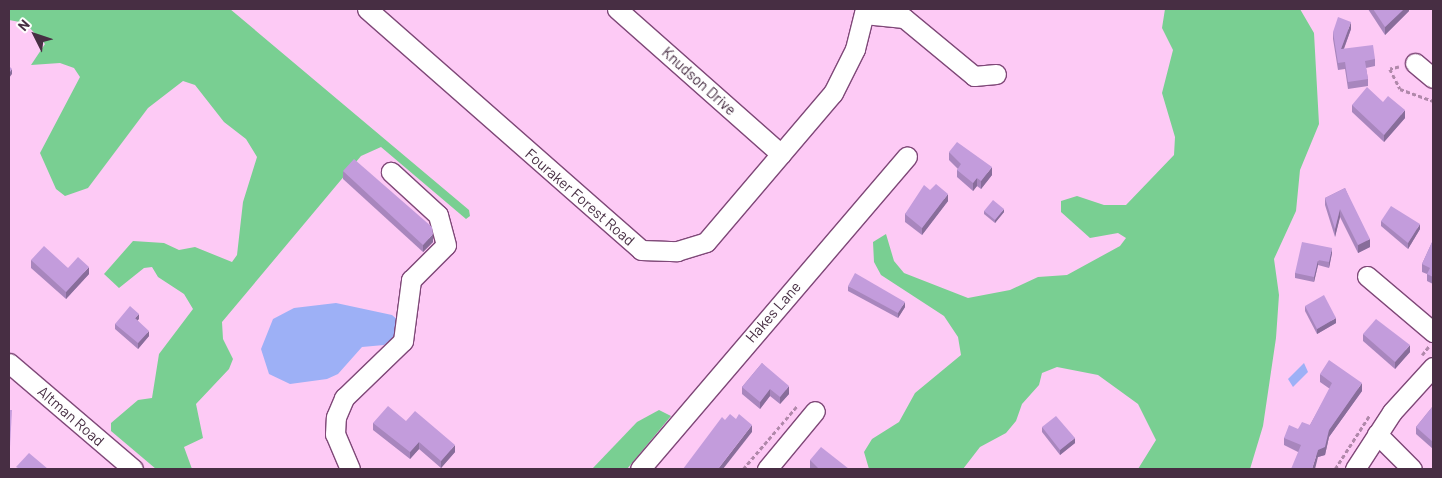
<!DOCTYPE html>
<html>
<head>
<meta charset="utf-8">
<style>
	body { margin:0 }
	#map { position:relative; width:1442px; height:478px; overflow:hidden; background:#fdcaf5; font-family:Barlow,sans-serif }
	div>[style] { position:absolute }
	.green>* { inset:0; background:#79cf92 }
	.water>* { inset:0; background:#9db0f6 }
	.path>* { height:2.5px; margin-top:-1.25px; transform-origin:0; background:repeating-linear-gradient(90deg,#b088aa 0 4px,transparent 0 6.5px) }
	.roads { filter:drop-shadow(1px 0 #7f4878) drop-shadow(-1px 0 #7f4878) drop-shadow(0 1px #7f4878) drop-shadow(0 -1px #7f4878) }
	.minor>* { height:19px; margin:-9.5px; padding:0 9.5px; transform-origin:9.5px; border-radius:9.5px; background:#fff }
	.wall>* { inset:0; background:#a886bd }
	.shaded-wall>* { inset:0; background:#886d9a }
	.building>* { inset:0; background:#c39cdc }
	span { translate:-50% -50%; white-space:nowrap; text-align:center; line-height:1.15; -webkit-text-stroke:4px #fefefe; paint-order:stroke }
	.street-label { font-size:15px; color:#472e43 }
	.frame { position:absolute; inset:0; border:10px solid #472e43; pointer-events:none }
	.north { position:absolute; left:10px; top:10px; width:50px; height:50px; -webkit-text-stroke:4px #fefefe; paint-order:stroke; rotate:311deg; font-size:14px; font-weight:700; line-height:20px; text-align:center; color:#472e43 }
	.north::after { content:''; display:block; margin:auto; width:18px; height:22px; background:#472e43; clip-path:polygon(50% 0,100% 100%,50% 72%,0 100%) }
</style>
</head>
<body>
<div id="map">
	<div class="green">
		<i style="clip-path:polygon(9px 9px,230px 9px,469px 210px,470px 216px,466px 219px,381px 147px,361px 156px,222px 322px,223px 339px,233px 359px,229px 369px,196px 404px,203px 438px,184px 447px,192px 469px,156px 469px,111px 431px,111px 423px,138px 400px,152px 398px,159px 354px,193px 309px,184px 294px,158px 277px,152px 267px,144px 268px,119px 288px,104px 274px,133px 241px,164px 243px,179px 250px,195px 247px,232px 262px,237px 255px,243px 202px,257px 157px,246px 139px,224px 122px,195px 85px,183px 81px,148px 108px,88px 188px,65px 196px,56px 189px,40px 153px,80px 77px,74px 68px,60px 63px,31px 65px,45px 44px,25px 23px,9px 20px)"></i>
		<i style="clip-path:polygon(1165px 9px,1300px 9px,1314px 33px,1319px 124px,1300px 170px,1296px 211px,1274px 259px,1279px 295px,1276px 338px,1263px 426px,1250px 469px,1138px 469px,1156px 440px,1138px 404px,1098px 375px,1057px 367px,1042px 373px,1039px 385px,1022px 404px,1016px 421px,1006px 433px,980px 447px,963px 469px,869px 469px,864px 452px,872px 439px,899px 422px,915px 393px,961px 355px,958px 337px,944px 316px,881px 275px,874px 262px,873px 242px,886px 234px,894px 261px,904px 273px,968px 298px,1010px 290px,1038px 277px,1067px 275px,1120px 246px,1126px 238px,1118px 233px,1090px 238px,1061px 212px,1061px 201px,1077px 196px,1104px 205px,1126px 205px,1174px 155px,1175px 137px,1162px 93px,1173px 50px,1162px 28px)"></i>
		<i style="clip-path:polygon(659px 410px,671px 416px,627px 469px,592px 469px,637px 422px)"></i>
	</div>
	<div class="water">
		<i style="clip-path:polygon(336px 303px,392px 315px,399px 321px,399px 332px,384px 345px,362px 347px,338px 374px,327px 379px,290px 384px,269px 374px,261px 349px,273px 319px,294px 308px)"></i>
		<i style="clip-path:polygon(1304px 363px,1308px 372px,1293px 387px,1288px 379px)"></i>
	</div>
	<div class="path">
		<i style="left:1399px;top:67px;width:9px;rotate:167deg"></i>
		<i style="left:1390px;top:69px;width:22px;rotate:63deg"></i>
		<i style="left:1400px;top:89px;width:35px;rotate:20deg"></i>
		<i style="left:1422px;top:355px;width:11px;rotate:-52deg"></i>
		<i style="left:743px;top:469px;width:83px;rotate:-49.4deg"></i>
		<i style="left:1335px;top:469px;width:63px;rotate:-57.3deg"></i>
	</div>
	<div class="roads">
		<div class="minor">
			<i style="left:367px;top:9px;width:365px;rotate:41.3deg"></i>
			<i style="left:641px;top:250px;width:36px;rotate:2deg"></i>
			<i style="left:677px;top:251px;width:30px;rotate:-17deg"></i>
			<i style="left:706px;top:242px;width:196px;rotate:-49.6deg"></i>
			<i style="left:833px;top:93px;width:49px;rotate:-63.4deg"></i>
			<i style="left:855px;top:49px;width:41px;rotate:-76deg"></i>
			<i style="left:617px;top:9px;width:219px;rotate:41.5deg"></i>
			<i style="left:864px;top:14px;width:40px;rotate:5.7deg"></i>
			<i style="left:904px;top:18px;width:91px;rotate:39.6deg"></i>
			<i style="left:974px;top:76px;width:22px;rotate:-5deg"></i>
			<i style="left:1415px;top:63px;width:23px;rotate:40deg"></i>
			<i style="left:1367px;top:276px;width:87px;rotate:40.3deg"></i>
			<i style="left:9px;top:363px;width:163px;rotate:40.5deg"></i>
			<i style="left:1377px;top:434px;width:49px;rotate:45deg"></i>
			<i style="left:350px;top:469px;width:38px;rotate:-113deg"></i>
			<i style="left:335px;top:434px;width:17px;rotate:-87deg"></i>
			<i style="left:336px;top:417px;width:21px;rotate:-67deg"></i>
			<i style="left:344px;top:398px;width:82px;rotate:-44deg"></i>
			<i style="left:403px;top:341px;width:62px;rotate:-82.5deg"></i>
			<i style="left:411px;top:280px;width:49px;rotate:-45deg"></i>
			<i style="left:446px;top:245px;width:31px;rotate:-105deg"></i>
			<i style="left:438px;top:215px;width:64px;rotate:-137.5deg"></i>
			<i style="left:640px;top:469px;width:411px;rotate:-49.5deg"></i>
			<i style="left:767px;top:469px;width:75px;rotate:-50.4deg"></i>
			<i style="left:1355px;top:469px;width:68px;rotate:-57deg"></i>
			<i style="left:1392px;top:412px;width:61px;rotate:-47.7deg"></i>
		</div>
	</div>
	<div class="wall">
		<i style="clip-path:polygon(1368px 9px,1409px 9px,1409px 11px,1385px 35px)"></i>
		<i style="clip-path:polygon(1351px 29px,1344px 49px,1375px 59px,1375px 66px,1366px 68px,1368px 79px,1368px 86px,1348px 89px,1345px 69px,1338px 70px,1333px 39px,1333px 32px)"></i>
		<i style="clip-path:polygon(1383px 102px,1405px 118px,1384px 142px,1352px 112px,1352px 105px)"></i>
		<i style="clip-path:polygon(949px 152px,992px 175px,981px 189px,977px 186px,973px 191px,957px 177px,957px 170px,958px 169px,949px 160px)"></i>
		<i style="clip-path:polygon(343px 171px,433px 242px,423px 252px,343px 179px)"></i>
		<i style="clip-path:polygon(1345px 188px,1370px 247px,1358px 253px,1340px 217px,1335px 237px,1325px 205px,1325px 198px)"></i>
		<i style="clip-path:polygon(930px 190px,948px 201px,922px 235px,905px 222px,905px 214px)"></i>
		<i style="clip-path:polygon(984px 211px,1004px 212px,995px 223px,984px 214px)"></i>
		<i style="clip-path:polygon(1381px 221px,1420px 229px,1408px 249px,1381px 226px)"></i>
		<i style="clip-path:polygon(1433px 240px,1433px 284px,1427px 281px,1427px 274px,1422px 272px,1422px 264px)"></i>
		<i style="clip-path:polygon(1332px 253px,1329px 268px,1318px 265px,1314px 282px,1295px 278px,1295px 273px)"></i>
		<i style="clip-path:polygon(31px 260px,68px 268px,89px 274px,66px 299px,31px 268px)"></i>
		<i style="clip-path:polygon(848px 286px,905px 307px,898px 318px,848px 291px)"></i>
		<i style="clip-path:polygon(1305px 306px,1336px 323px,1317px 334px,1305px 311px)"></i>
		<i style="clip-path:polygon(139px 319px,137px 320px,149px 336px,138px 349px,115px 329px,115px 324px)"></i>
		<i style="clip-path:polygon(1363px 334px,1410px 352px,1395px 369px,1363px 341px)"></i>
		<i style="clip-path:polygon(762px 363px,789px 394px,780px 404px,770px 396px,760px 409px,742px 394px,742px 387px)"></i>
		<i style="clip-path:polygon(1320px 374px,1362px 391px,1329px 437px,1325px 455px,1318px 457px,1298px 452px,1284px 445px,1284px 438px,1298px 429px,1310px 425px,1330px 389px,1320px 382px)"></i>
		<i style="clip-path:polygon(1433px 406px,1433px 449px,1416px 434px,1416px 427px)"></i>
		<i style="clip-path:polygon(406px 421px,455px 452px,441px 468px,419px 449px,410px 459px,373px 430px,373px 423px)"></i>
		<i style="clip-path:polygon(1042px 427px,1075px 443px,1060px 455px,1042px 432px)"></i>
		<i style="clip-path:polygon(810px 460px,849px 469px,811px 469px,810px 468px)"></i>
	</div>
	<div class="shaded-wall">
		<i style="clip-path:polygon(1404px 9px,1409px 9px,1409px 11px,1385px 35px,1385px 27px)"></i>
		<i style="clip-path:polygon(1351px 22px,1351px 29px,1341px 56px,1341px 49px)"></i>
		<i style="clip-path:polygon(12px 69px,12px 74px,9px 78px,9px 73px)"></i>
		<i style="clip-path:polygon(1405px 110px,1405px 118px,1384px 142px,1384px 135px)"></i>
		<i style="clip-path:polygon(992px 167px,992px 175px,981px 189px,981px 181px)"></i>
		<i style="clip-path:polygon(977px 178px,977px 186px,973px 191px,973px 183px)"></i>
		<i style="clip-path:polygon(948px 194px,948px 201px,922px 235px,922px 228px)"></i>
		<i style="clip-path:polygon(1004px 209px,1004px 212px,995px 223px,995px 220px)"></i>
		<i style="clip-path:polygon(1340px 209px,1340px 217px,1335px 237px,1335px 229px)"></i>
		<i style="clip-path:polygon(1420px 224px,1420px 229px,1408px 249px,1408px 243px)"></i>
		<i style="clip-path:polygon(433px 234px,433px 242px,423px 252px,423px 245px)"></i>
		<i style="clip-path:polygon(1370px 239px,1370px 247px,1358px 253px,1358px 245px)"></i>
		<i style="clip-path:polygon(1332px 248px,1332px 253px,1329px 268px,1329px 262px)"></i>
		<i style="clip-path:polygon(1318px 260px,1318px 265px,1314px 282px,1314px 277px)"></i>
		<i style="clip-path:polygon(89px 267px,89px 274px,66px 299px,66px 292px)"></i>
		<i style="clip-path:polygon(905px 302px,905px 307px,898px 318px,898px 313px)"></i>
		<i style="clip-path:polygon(139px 314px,139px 319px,135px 323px,135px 318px)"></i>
		<i style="clip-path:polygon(1336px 318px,1336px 323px,1317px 334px,1317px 329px)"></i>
		<i style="clip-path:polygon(149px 331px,149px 336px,138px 349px,138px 343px)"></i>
		<i style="clip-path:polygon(1410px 345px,1410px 352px,1395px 369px,1395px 362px)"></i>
		<i style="clip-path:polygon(1362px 383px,1362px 391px,1329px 437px,1325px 455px,1318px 457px,1315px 469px,1312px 469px,1318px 450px,1329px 430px)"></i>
		<i style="clip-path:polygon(789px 386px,789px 394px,780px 404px,780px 397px)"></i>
		<i style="clip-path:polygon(770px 389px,770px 396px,760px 409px,760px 402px)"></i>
		<i style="clip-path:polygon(752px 425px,752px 432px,723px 469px,718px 469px)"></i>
		<i style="clip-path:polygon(1075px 438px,1075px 443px,1060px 455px,1060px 450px)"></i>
		<i style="clip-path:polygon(419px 442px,419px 449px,410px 459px,410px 452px)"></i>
		<i style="clip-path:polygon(455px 445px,455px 452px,441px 468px,441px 461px)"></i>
	</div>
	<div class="building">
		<i style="clip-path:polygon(1373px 9px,1404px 9px,1385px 27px)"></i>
		<i style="clip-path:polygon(1338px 17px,1351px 22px,1341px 49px,1373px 45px,1375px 59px,1365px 61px,1368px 79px,1348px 82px,1345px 62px,1338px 63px,1333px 32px)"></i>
		<i style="clip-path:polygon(9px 66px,12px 69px,9px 73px)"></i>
		<i style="clip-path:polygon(1367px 87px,1383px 102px,1388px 96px,1405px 110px,1384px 135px,1352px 105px)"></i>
		<i style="clip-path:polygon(957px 142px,992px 167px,981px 181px,977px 178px,973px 183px,957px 170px,961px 164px,949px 152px)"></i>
		<i style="clip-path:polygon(354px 159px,432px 227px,433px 234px,423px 245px,343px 171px)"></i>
		<i style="clip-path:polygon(936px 184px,948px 194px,922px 228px,905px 214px,924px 185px,930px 190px)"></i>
		<i style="clip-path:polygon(1345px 188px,1370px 239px,1358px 245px,1340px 209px,1335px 229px,1325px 198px)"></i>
		<i style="clip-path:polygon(993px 200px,1004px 209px,995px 220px,984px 211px)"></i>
		<i style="clip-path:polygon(1391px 206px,1420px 224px,1408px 243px,1381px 221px)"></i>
		<i style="clip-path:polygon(1433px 240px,1433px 277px,1427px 274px,1430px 268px,1422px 264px)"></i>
		<i style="clip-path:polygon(1302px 242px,1332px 248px,1329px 262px,1318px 260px,1314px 277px,1295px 273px)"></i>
		<i style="clip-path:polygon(44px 246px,68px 268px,78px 257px,89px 267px,66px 292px,31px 260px)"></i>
		<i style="clip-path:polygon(855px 273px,905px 302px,898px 313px,848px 286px)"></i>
		<i style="clip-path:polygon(1324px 295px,1336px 318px,1317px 329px,1305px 306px)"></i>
		<i style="clip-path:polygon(130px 306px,139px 314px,135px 318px,149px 331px,138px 343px,115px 324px)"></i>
		<i style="clip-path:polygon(1376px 319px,1410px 345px,1395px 362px,1363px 334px)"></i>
		<i style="clip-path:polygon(1329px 360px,1362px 383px,1329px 430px,1325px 447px,1318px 450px,1312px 469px,1291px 469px,1301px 445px,1284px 438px,1289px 425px,1298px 429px,1302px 422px,1310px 425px,1332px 383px,1320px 374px)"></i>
		<i style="clip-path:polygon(762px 363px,789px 386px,780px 397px,770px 389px,760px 402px,742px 387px)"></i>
		<i style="clip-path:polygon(388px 406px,406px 421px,415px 411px,455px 445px,441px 461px,419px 442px,410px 452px,373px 423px)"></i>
		<i style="clip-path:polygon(1433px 406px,1433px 442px,1416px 427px)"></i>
		<i style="clip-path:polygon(9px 410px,12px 410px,10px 447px,9px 447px)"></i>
		<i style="clip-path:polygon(730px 414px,736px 419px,739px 414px,752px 425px,718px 469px,683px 469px,722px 417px,725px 420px)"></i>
		<i style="clip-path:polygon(1056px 416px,1075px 438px,1060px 450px,1042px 427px)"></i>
		<i style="clip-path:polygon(821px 447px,849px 469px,819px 469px,810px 460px)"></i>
		<i style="clip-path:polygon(29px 453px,48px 469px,20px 469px,16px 467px)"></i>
	</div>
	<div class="street-label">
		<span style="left:699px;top:81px;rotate:42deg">Knudson Drive</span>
		<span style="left:580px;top:197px;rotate:41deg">Fouraker Forest Road</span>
		<span style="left:773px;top:312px;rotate:-49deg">Hakes Lane</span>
		<span style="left:71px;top:416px;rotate:41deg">Altman Road</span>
	</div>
	<div class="frame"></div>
	<div class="north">N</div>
</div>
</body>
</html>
